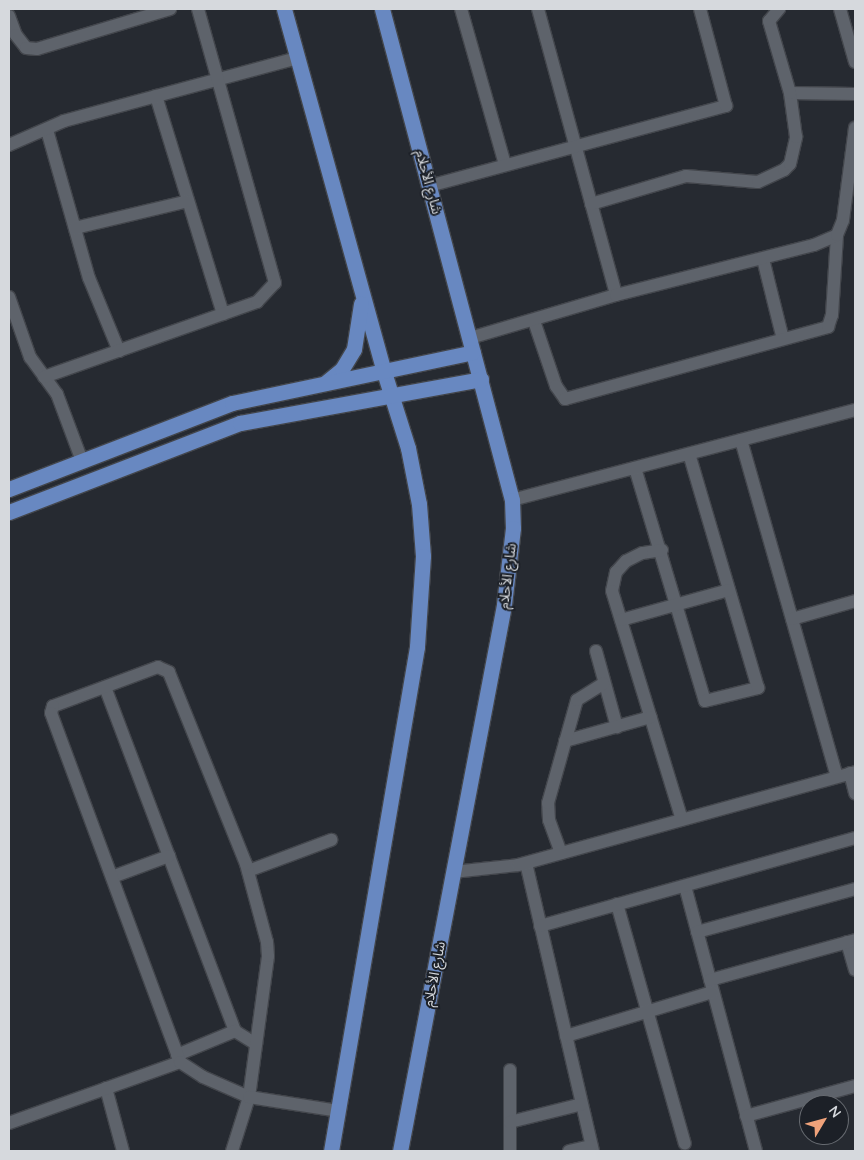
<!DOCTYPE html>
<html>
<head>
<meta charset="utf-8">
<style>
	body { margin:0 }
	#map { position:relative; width:864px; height:1160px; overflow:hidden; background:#262a31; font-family:Quicksand,"Noto Sans Arabic",sans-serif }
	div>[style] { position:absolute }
	.roads { filter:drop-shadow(1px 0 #43464c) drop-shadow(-1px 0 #43464c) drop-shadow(0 1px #43464c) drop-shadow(0 -1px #43464c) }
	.minor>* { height:12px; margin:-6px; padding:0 6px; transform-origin:6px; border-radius:6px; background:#5e636b }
	.major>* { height:15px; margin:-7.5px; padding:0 7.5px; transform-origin:7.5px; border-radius:7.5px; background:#6888c1 }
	span { translate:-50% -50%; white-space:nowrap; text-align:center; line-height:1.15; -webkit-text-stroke:4px #1c2027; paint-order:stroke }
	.street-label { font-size:14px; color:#d6d9dd }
	.frame { position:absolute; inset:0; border:10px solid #d6d9dd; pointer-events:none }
	.north { position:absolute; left:799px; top:1095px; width:50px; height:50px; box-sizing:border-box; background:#1c2027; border:1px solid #666a70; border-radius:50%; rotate:53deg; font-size:14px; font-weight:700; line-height:20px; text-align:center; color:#d6d9dd }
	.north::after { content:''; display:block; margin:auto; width:18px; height:22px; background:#f0a27a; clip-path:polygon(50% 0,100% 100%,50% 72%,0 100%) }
</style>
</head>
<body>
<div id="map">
	<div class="roads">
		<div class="minor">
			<i style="left:461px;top:9px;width:162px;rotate:74.2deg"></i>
			<i style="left:538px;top:9px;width:296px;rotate:74.7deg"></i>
			<i style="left:840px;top:9px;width:55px;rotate:74.2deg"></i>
			<i style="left:9px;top:16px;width:20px;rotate:70deg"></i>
			<i style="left:16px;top:35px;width:16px;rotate:52deg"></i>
			<i style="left:26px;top:48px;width:11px;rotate:5deg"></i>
			<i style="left:37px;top:49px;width:139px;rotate:-16.7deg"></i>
			<i style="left:790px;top:93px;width:65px;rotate:0.9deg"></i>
			<i style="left:156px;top:96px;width:228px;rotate:72.9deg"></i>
			<i style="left:47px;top:130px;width:154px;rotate:74.2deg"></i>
			<i style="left:89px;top:278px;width:79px;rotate:67.7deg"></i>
			<i style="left:9px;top:145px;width:60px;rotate:-23.6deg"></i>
			<i style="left:64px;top:121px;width:241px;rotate:-15.1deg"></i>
			<i style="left:429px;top:186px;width:308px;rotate:-15.1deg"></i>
			<i style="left:726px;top:106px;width:100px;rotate:-105deg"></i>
			<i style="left:591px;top:204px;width:99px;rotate:-16.4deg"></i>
			<i style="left:686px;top:176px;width:72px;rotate:4.8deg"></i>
			<i style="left:758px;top:182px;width:29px;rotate:-25deg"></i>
			<i style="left:784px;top:170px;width:8px;rotate:-45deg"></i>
			<i style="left:790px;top:164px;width:28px;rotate:-77deg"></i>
			<i style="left:796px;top:137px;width:44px;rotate:-97.8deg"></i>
			<i style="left:790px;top:93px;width:75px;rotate:-106.3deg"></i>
			<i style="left:769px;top:21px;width:16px;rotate:-50deg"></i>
			<i style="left:75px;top:228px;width:116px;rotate:-13.4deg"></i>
			<i style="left:763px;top:259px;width:82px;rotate:76deg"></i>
			<i style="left:9px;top:297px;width:64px;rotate:70.7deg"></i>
			<i style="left:30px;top:357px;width:46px;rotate:53.9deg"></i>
			<i style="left:57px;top:394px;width:72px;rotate:69.5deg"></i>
			<i style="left:534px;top:321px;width:69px;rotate:71.3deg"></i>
			<i style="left:556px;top:386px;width:16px;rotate:55deg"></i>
			<i style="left:565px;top:399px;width:273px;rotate:-15.3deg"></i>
			<i style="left:828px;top:327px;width:13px;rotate:-72deg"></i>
			<i style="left:832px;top:315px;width:80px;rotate:-86.4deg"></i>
			<i style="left:470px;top:338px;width:152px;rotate:-16.4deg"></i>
			<i style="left:616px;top:295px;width:204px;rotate:-14.2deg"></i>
			<i style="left:814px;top:245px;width:25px;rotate:-23deg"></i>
			<i style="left:837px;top:235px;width:16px;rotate:-68deg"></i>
			<i style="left:843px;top:220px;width:93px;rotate:-82.6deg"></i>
			<i style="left:44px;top:377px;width:226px;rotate:-19.4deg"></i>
			<i style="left:257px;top:302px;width:26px;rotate:-47deg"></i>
			<i style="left:275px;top:283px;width:285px;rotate:-105.7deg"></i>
			<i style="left:741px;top:440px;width:350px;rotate:74.1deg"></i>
			<i style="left:635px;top:468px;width:243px;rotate:73.3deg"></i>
			<i style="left:705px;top:701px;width:55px;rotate:-13.8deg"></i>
			<i style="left:758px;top:688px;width:244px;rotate:-106.4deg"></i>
			<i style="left:512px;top:500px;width:355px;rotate:-14.7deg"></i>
			<i style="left:662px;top:550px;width:20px;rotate:171deg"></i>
			<i style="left:642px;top:553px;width:18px;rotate:153deg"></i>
			<i style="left:626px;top:561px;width:15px;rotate:132deg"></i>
			<i style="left:616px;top:572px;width:19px;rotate:102deg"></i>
			<i style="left:612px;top:591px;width:239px;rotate:73deg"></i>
			<i style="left:792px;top:619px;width:66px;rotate:-15.9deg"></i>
			<i style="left:621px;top:620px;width:112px;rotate:-15.5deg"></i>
			<i style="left:596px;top:651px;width:79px;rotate:74.6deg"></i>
			<i style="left:105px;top:687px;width:368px;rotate:69.3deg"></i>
			<i style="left:235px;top:1031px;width:25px;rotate:32deg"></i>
			<i style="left:565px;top:741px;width:89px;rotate:-15.6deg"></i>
			<i style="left:850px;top:773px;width:21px;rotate:76deg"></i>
			<i style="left:561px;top:853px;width:35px;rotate:-110deg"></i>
			<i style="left:549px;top:820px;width:17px;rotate:-93deg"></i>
			<i style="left:548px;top:803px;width:107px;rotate:-74.3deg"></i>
			<i style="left:577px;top:700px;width:31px;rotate:-32deg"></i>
			<i style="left:526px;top:863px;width:296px;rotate:76.9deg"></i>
			<i style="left:248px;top:871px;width:89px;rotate:-20.5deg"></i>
			<i style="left:453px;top:872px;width:65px;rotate:-6.1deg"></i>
			<i style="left:518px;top:865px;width:350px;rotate:-15.4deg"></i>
			<i style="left:112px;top:877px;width:61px;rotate:-20.2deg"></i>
			<i style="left:685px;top:886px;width:274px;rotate:75deg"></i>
			<i style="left:617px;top:904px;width:249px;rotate:74.2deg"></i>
			<i style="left:540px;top:926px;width:327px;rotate:-15.6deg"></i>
			<i style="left:697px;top:932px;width:164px;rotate:-15.2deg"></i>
			<i style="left:847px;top:942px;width:29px;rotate:74deg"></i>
			<i style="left:710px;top:980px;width:150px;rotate:-15.4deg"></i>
			<i style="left:566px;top:1036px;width:153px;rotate:-16.7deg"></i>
			<i style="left:177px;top:1055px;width:63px;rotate:-22.5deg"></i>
			<i style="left:510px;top:1070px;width:81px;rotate:90deg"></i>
			<i style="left:106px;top:1088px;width:65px;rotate:74.9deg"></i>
			<i style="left:746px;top:1116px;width:113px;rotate:-15.4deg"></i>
			<i style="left:510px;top:1122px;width:74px;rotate:-14deg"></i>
			<i style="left:9px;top:1123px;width:182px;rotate:-19.6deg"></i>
			<i style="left:232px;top:1151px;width:57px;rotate:-72.5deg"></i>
			<i style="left:249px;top:1097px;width:142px;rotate:-82.3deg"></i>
			<i style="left:268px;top:956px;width:14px;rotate:-94deg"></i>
			<i style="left:267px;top:942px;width:81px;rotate:-105.1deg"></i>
			<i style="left:246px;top:864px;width:207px;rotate:-111.9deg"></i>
			<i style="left:169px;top:672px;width:12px;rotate:-156deg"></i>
			<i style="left:158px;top:667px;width:112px;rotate:159.6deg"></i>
			<i style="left:53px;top:706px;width:7px;rotate:106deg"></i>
			<i style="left:51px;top:713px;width:372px;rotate:69.7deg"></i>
			<i style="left:180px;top:1062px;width:27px;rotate:33deg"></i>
			<i style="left:203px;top:1077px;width:50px;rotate:23.5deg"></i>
			<i style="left:249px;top:1097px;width:90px;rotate:8.9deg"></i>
			<i style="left:569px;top:1151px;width:23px;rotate:-13deg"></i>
		</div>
		<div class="major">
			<i style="left:284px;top:9px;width:377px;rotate:74.6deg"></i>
			<i style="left:384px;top:372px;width:80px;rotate:72.5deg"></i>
			<i style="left:408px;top:448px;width:57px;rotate:78.9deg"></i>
			<i style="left:419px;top:504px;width:52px;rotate:85.6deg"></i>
			<i style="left:423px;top:556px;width:91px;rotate:93.8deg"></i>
			<i style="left:417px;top:647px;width:511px;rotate:99.68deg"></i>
			<i style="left:382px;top:9px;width:508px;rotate:75.17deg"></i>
			<i style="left:512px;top:500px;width:28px;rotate:88deg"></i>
			<i style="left:513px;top:528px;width:78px;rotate:96.7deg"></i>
			<i style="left:504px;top:605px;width:556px;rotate:100.78deg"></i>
			<i style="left:325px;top:383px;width:22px;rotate:-39deg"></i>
			<i style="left:342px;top:369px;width:23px;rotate:-59deg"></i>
			<i style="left:354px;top:349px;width:46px;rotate:-81.2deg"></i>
			<i style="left:9px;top:489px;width:239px;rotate:-21.1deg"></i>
			<i style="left:232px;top:403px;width:246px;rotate:-11.9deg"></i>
			<i style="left:9px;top:512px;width:248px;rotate:-21.1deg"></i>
			<i style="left:240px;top:423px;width:245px;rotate:-10.3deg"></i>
		</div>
	</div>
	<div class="street-label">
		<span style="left:429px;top:182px;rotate:75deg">شارع الأحلام</span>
		<span style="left:507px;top:576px;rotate:-83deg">شارع الأحلام</span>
		<span style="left:434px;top:974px;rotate:-79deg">شارع الأحلام</span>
	</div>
	<div class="frame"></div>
	<div class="north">N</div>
</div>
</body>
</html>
